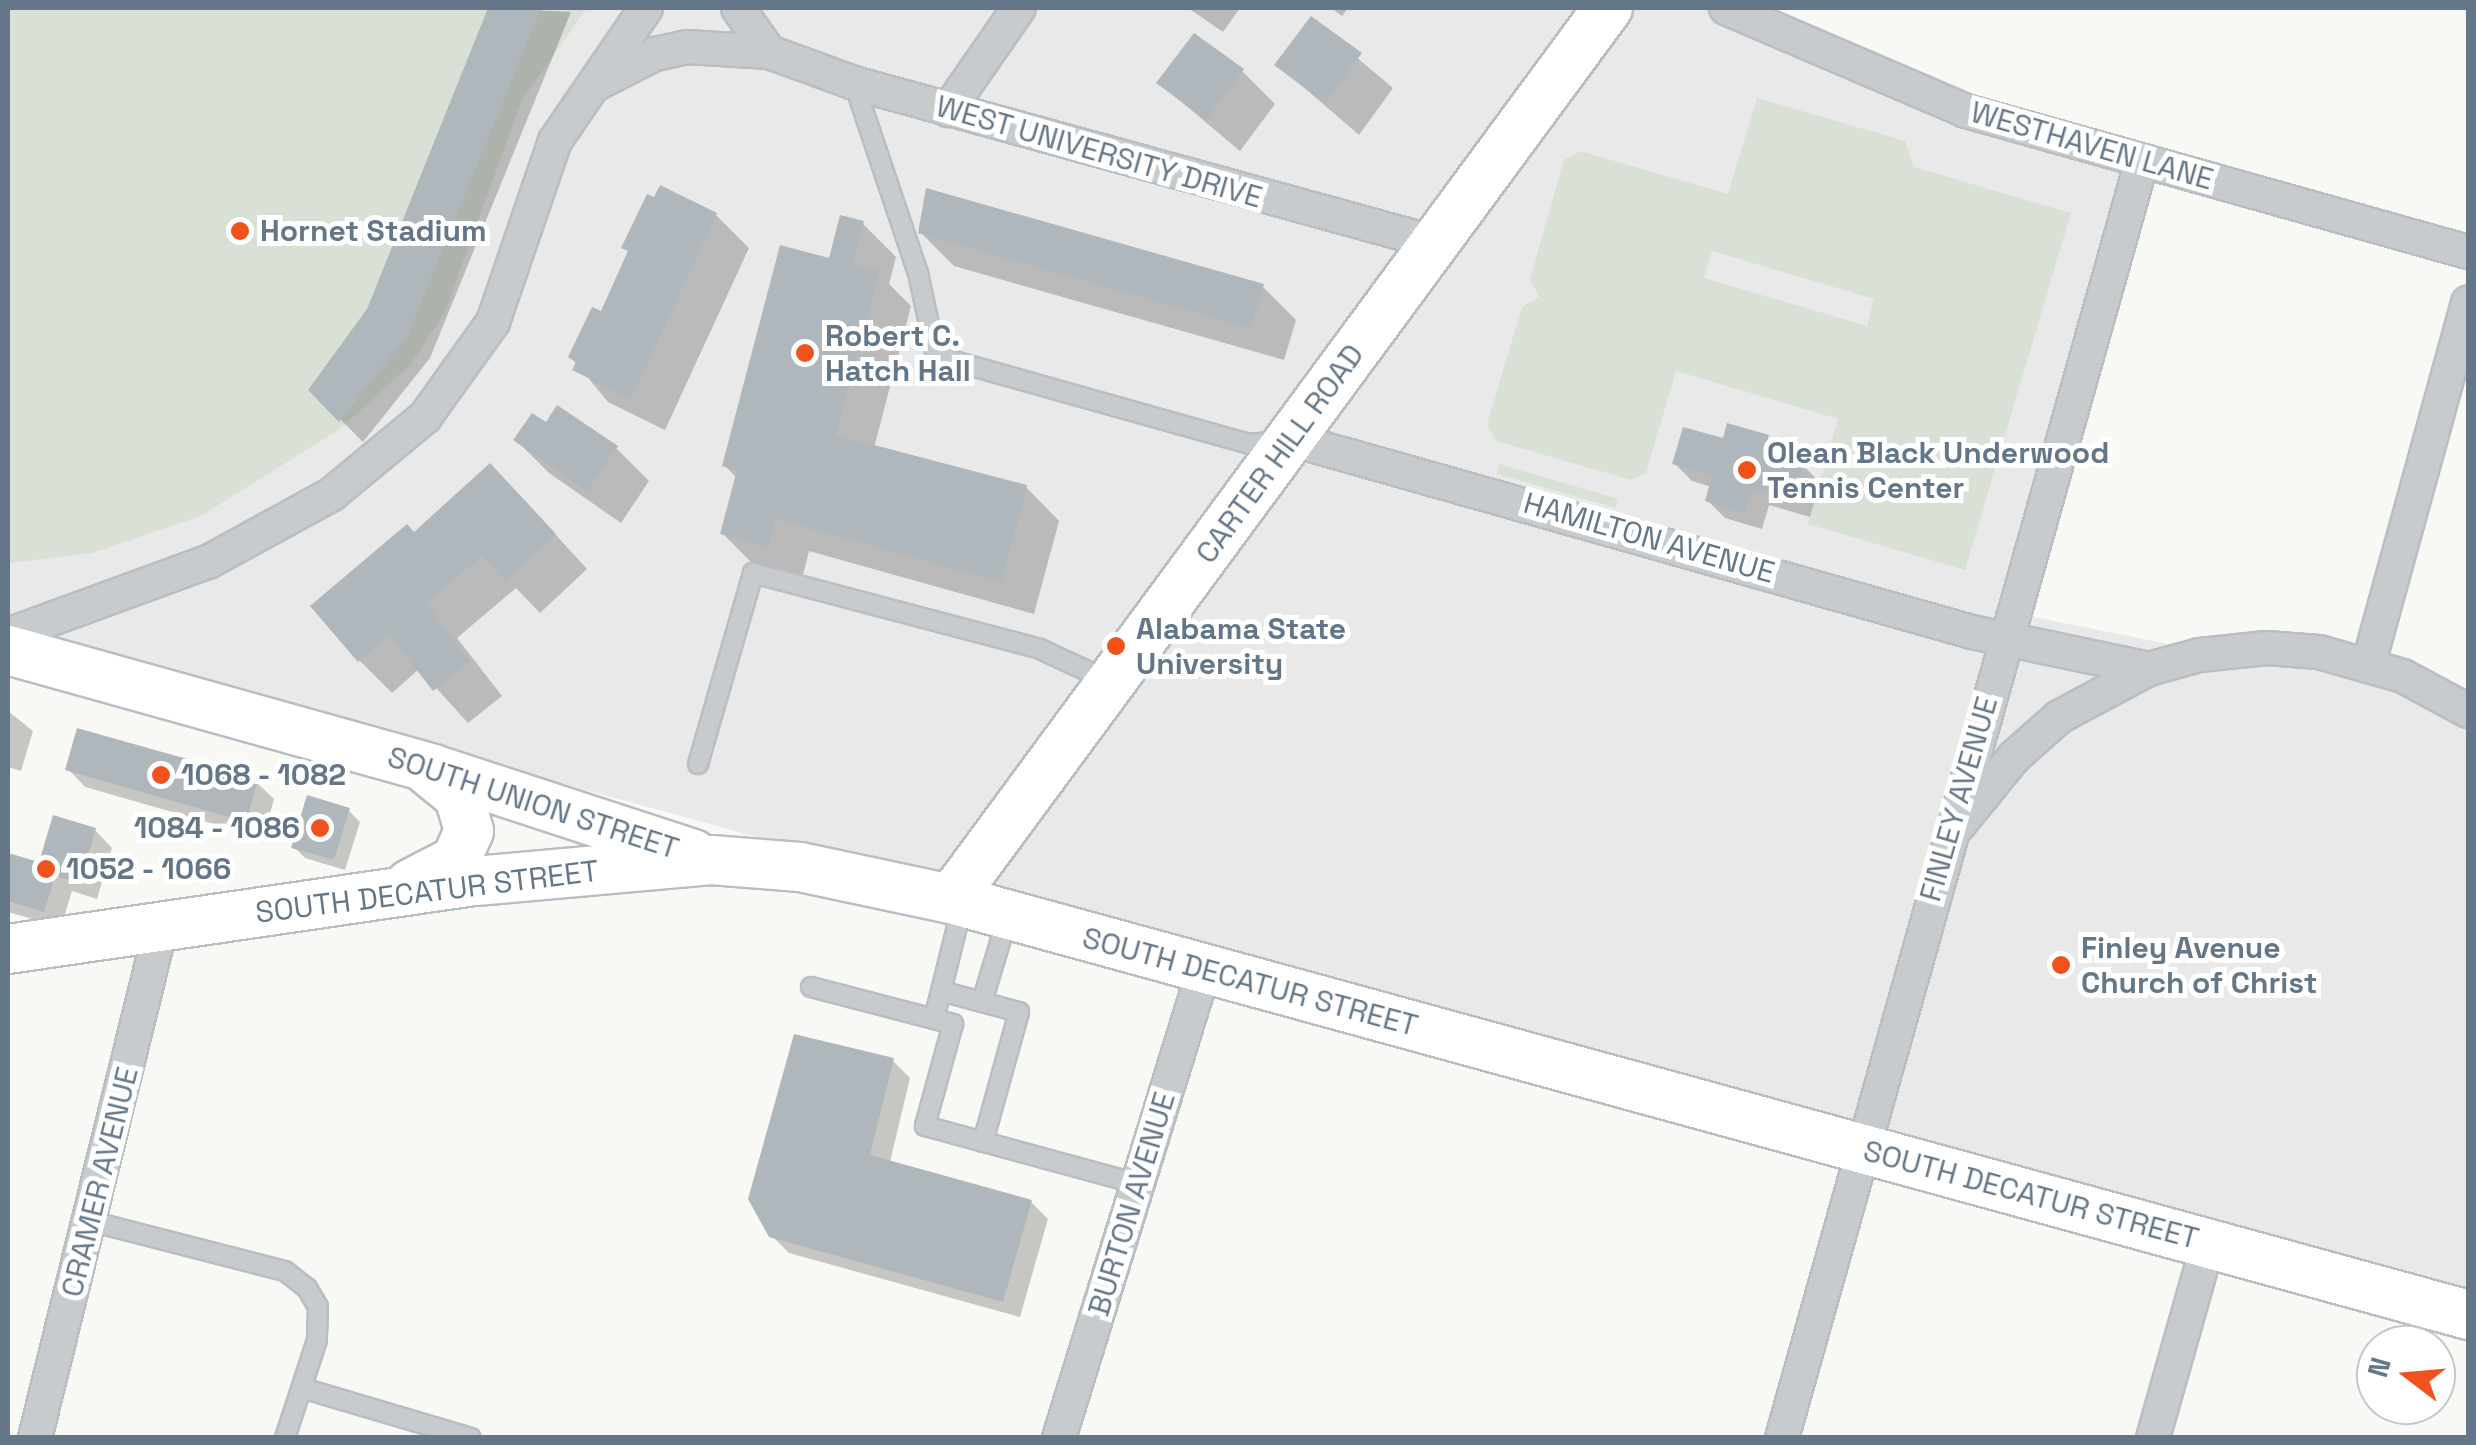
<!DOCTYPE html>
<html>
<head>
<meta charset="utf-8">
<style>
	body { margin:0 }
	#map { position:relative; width:2476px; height:1445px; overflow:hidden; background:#f8f8f4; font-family:"Space Grotesk",sans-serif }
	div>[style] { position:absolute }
	.built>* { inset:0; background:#e8e9e8 }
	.green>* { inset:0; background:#d9e0d5 }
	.shadow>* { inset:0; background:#0003 }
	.building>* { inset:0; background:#afb7bd }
	.roads { filter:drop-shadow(2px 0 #b9bec3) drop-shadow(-2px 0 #b9bec3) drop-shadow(0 2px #b9bec3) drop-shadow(0 -2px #b9bec3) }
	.lane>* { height:18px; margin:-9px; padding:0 9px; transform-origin:9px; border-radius:9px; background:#c7cbce }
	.street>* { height:32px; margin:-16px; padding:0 16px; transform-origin:16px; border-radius:16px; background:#c7cbce }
	.secondary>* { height:48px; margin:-24px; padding:0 24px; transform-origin:24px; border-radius:24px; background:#fff }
	.dots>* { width:28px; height:28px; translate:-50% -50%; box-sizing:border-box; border:5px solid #fff; border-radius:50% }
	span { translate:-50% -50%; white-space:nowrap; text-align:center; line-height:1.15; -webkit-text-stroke:10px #fff; paint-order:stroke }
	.street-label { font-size:30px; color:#647788 }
	.poi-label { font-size:30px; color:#647788; font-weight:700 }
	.left { translate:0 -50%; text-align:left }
	.right { translate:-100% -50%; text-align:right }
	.frame { position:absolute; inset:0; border:10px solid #647788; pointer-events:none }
	.north { position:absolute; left:2356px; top:1325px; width:100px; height:100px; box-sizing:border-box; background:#fff; border:2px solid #c1c9cf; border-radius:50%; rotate:286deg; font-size:28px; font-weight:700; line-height:40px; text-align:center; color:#647788 }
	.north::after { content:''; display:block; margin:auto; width:35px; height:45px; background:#f1521b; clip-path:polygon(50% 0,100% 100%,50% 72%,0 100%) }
</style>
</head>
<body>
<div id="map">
	<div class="built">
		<i style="clip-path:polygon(8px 8px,1705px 8px,1941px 112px,2130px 169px,1998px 610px,2244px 659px,2326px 665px,2419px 693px,2468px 726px,2468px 1305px,8px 632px)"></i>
	</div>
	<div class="green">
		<i style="clip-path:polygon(8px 8px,587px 8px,522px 100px,444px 314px,410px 365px,341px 428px,201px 516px,92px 553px,8px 563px)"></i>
		<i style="clip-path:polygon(evenodd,1757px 98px,1905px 141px,1914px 167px,2071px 213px,1965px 570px,1808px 524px,1838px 419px,1676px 371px,1646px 473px,1631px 480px,1496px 441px,1487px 424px,1522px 307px,1539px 297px,1530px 279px,1564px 160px,1580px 151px,1728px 194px,1757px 98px,1712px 251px,1874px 299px,1867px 326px,1704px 278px,1712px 251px)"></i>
		<i style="clip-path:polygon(1499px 464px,1618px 499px,1616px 508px,1497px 474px)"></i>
	</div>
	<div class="shadow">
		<i style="clip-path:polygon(491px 8px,571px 12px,430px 358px,363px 442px,311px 390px,369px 310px)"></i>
		<i style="clip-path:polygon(1188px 8px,1240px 8px,1223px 32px)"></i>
		<i style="clip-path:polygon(1331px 8px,1348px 8px,1342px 16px)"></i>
		<i style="clip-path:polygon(1311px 19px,1393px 88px,1359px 135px,1278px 65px)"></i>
		<i style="clip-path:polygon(1242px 71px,1275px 104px,1240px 151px,1159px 83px)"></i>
		<i style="clip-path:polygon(716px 215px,749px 248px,665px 430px,608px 402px,571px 357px,602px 314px)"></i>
		<i style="clip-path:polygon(863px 224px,896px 257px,889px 284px,911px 306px,874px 448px,1026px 487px,1059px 521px,1034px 614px,809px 551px,802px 579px,756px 567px,723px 534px,737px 478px,724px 465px,831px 261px)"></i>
		<i style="clip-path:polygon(920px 232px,1263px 287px,1296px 320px,1284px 360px,954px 266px)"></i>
		<i style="clip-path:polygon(546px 426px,616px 448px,649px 481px,621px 523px,549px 473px,516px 440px)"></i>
		<i style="clip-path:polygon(1767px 438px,1783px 460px,1803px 465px,1820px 483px,1810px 517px,1769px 505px,1762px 529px,1725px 518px,1708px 501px,1712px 487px,1692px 481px,1675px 464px,1724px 441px)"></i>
		<i style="clip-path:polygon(523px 499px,587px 569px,540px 613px,516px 588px,457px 638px,502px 696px,468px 723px,419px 669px,392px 693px,359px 660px,414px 535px)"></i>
		<i style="clip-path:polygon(8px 711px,33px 731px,21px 771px,8px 767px)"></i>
		<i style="clip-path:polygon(68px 769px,256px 782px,274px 799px,263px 838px,85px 787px)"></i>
		<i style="clip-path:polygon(348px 810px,360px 822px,345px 870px,305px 858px,294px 847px)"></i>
		<i style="clip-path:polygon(95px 830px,112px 848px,97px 899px,72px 891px,61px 927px,8px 912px,8px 855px,40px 865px)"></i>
		<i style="clip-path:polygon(893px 1061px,910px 1078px,890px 1162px,1031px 1202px,1048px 1219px,1020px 1317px,789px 1253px,771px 1235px)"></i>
	</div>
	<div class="building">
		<i style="clip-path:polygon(488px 8px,541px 8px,408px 335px,339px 422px,308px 390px,367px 309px)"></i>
		<i style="clip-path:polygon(1311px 16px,1362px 53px,1325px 103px,1274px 65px)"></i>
		<i style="clip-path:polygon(1194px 33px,1244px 69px,1206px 120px,1156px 83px)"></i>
		<i style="clip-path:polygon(660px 185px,717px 213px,631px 399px,572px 370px,576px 362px,568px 357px,592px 307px,601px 311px,628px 251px,621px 248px,647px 194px,654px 197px)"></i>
		<i style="clip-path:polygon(926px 188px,1264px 284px,1251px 328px,918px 233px)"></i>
		<i style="clip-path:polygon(840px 215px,864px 221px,853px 264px,879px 271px,836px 435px,1027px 485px,1002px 582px,776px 519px,769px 547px,720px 534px,737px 470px,722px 466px,780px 245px,829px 258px)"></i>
		<i style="clip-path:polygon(557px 405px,618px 446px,587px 491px,513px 440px,532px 413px,546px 422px)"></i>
		<i style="clip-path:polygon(1727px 423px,1769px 435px,1764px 451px,1804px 463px,1792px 501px,1752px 489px,1745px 513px,1705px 501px,1712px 476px,1672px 464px,1683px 427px,1723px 438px)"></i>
		<i style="clip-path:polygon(490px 463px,556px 534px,505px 581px,482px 556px,426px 603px,470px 662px,433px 691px,389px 634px,358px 662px,310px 606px,407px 524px,414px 532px)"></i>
		<i style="clip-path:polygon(77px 728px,258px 779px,246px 822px,65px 770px)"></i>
		<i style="clip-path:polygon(307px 795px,350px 808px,334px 860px,291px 848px)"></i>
		<i style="clip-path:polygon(53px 815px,96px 828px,80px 883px,55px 876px,44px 912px,8px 901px,8px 853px,39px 862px)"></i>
		<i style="clip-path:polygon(794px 1034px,894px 1058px,870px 1155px,1032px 1200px,1003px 1302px,769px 1237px,748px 1199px)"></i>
	</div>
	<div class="roads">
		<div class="lane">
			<i style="left:854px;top:83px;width:200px;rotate:71.4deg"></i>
			<i style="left:918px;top:273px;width:85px;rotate:77.8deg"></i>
			<i style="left:936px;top:356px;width:325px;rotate:15.7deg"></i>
			<i style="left:1249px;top:444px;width:29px;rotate:-6deg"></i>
			<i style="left:698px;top:764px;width:199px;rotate:-73.9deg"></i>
			<i style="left:753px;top:573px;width:297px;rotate:14.8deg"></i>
			<i style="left:1040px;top:649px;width:74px;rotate:24.8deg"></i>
			<i style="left:811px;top:987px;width:147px;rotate:14.6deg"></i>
			<i style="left:953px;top:1024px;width:106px;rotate:105.4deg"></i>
			<i style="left:925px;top:1126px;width:222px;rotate:15.2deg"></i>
			<i style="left:941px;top:991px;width:81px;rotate:15.1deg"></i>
			<i style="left:1019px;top:1012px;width:135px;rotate:105.5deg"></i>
			<i style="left:982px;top:1002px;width:90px;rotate:-73.2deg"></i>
			<i style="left:934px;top:1019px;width:120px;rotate:-76deg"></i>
			<i style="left:90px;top:1221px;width:201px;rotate:14.4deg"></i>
			<i style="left:285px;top:1271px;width:28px;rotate:38deg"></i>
			<i style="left:307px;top:1288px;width:22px;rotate:60deg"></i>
			<i style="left:318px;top:1307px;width:33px;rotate:92deg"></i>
			<i style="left:317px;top:1340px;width:103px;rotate:108.1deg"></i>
			<i style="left:302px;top:1388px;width:176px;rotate:16.5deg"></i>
		</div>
		<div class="street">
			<i style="left:738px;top:8px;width:54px;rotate:54.8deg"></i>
			<i style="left:1726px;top:8px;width:261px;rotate:23.2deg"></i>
			<i style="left:1966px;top:111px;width:521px;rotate:15.69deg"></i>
			<i style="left:598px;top:83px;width:64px;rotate:-27deg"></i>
			<i style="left:655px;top:54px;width:33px;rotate:-12deg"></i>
			<i style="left:687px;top:47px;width:82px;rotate:3.5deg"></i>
			<i style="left:769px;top:52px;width:90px;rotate:20deg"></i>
			<i style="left:854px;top:83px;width:600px;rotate:15.36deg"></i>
			<i style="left:948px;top:110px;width:124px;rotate:-55.2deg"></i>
			<i style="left:1293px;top:440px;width:706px;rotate:15.79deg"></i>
			<i style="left:1972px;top:632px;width:181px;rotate:11.8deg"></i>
			<i style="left:8px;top:635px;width:213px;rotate:-20.1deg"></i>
			<i style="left:208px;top:562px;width:141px;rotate:-28.7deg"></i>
			<i style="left:332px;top:494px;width:121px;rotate:-39.6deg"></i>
			<i style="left:425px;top:417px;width:117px;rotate:-54.4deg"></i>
			<i style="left:493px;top:322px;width:191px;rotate:-71.1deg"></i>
			<i style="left:555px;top:141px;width:161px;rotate:-55.6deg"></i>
			<i style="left:2368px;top:666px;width:377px;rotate:-74.6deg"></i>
			<i style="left:1958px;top:826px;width:89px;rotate:-50.9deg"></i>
			<i style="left:2014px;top:757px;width:60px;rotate:-41.6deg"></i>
			<i style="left:2059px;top:717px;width:102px;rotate:-28.1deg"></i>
			<i style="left:2149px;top:669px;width:53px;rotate:-15.4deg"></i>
			<i style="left:2200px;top:655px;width:67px;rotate:-6deg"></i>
			<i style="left:2267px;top:648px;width:52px;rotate:4.4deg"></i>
			<i style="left:2319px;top:652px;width:87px;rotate:15.9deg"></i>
			<i style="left:2403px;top:676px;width:74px;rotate:28.3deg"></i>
			<i style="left:35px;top:1438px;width:526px;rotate:-76.15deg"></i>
			<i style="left:1059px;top:1438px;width:490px;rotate:-72.8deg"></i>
			<i style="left:1782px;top:1438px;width:1327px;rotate:-74.26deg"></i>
			<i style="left:2153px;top:1438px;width:202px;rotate:-74.2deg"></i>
		</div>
		<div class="secondary">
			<i style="left:8px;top:650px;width:441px;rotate:15.6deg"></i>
			<i style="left:433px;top:769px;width:274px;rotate:18.1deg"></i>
			<i style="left:410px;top:884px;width:52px;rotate:-27.6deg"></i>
			<i style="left:456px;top:860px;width:32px;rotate:-66deg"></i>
			<i style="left:469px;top:831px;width:36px;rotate:-106deg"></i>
			<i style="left:459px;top:796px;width:40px;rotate:-141deg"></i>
			<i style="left:951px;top:899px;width:1107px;rotate:-53.6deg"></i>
			<i style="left:8px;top:949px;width:473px;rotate:-8.3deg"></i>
			<i style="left:476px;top:881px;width:236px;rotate:-5.1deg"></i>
			<i style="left:711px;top:860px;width:89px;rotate:4.5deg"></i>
			<i style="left:800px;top:867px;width:154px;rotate:12deg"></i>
			<i style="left:951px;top:899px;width:1573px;rotate:15.33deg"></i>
		</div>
	</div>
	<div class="dots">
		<i style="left:240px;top:231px;background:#f1521b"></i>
		<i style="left:805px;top:353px;background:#f1521b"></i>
		<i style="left:1747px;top:470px;background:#f1521b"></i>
		<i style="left:1116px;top:646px;background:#f1521b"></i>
		<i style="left:161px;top:775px;background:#f1521b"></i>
		<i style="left:320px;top:828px;background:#f1521b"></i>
		<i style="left:46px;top:869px;background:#f1521b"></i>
		<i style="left:2061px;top:965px;background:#f1521b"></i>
	</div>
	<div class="street-label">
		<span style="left:2092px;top:146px;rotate:16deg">WESTHAVEN LANE</span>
		<span style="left:1099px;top:152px;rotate:16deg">WEST UNIVERSITY DRIVE</span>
		<span style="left:1280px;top:454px;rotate:-54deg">CARTER HILL ROAD</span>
		<span style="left:1649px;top:538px;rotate:16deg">HAMILTON AVENUE</span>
		<span style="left:1959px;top:799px;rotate:-74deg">FINLEY AVENUE</span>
		<span style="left:533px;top:803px;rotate:18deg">SOUTH UNION STREET</span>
		<span style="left:427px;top:892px;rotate:-7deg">SOUTH DECATUR STREET</span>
		<span style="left:1250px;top:982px;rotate:15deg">SOUTH DECATUR STREET</span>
		<span style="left:100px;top:1182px;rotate:-76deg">CRAMER AVENUE</span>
		<span style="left:2031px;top:1195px;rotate:15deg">SOUTH DECATUR STREET</span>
		<span style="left:1132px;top:1204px;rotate:-73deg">BURTON AVENUE</span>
	</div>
	<div class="poi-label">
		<span class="left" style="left:260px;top:231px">Hornet Stadium</span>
		<span class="left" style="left:825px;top:353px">Robert C.<br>Hatch Hall</span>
		<span class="left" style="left:1767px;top:470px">Olean Black Underwood<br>Tennis Center</span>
		<span class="left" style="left:1136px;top:646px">Alabama State<br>University</span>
		<span class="left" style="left:181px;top:775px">1068 - 1082</span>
		<span class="right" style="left:300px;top:828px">1084 - 1086</span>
		<span class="left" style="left:66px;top:869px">1052 - 1066</span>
		<span class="left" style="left:2081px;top:965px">Finley Avenue<br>Church of Christ</span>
	</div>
	<div class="frame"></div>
	<div class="north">N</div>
</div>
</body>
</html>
